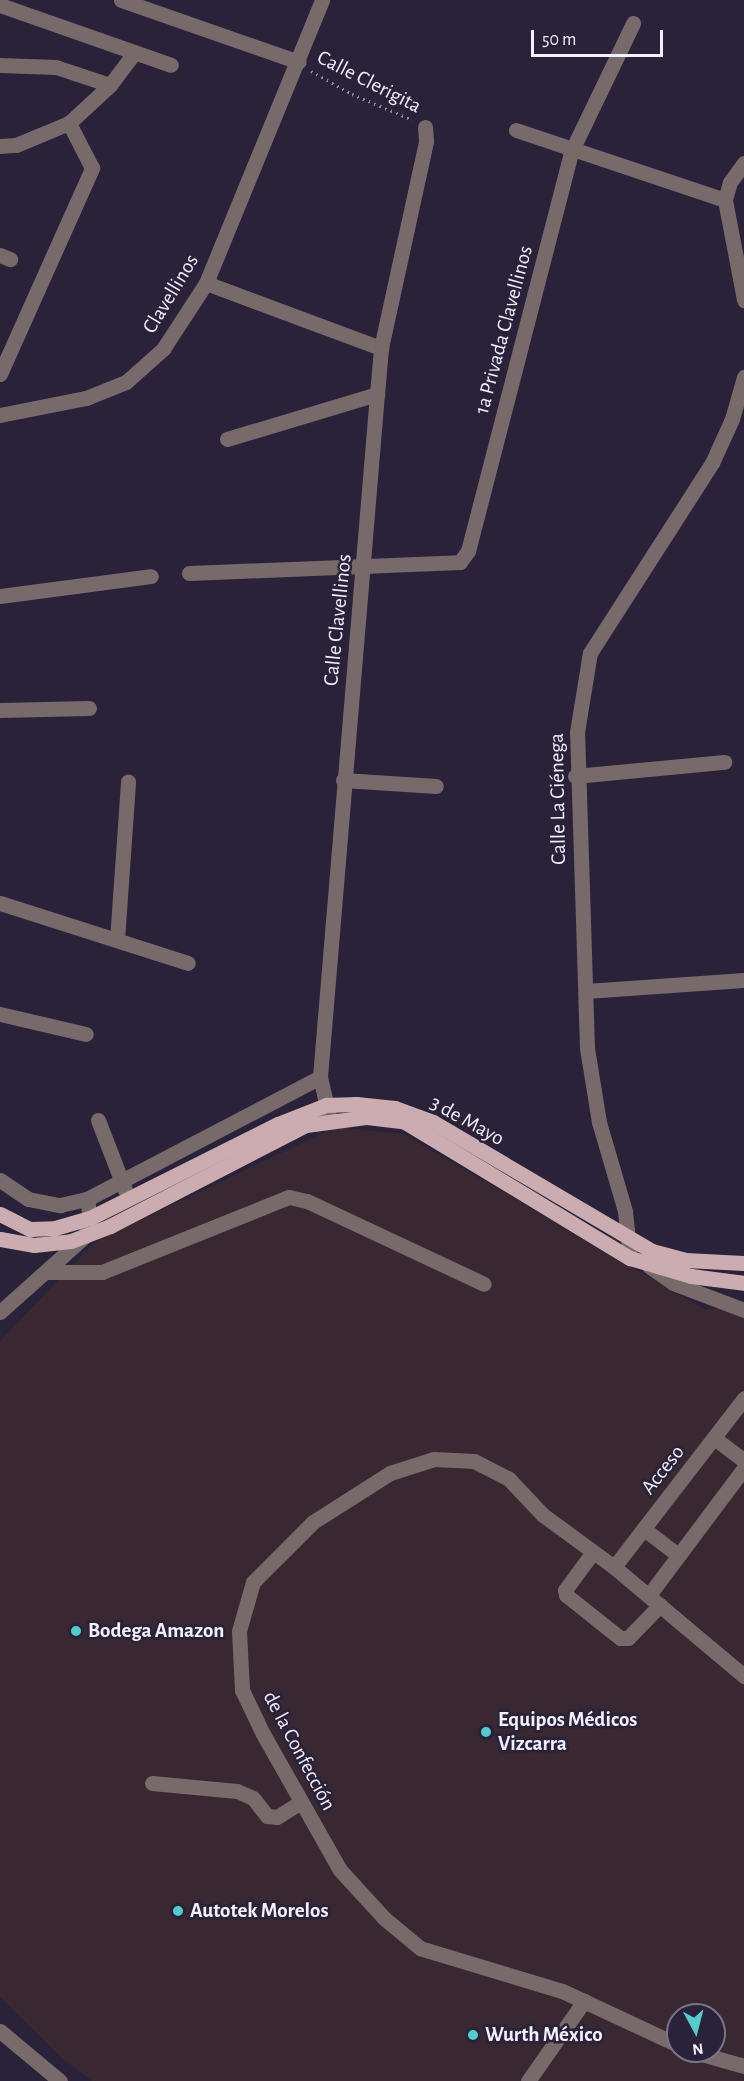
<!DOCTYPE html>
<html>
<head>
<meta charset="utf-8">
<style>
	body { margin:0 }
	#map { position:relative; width:744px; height:2081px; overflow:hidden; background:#292238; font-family:"Alegreya Sans",sans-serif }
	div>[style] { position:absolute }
	.industrial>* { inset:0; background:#392832 }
	.path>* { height:3px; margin-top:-1.5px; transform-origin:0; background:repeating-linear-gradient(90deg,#908b9d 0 1.5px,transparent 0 6px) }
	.minor>* { height:15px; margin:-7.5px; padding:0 7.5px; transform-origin:7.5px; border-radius:7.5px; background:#78696b }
	.major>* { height:15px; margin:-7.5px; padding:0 7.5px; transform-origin:7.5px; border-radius:7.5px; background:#cbadb1 }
	.dots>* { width:16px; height:16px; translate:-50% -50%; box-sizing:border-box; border:3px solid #292238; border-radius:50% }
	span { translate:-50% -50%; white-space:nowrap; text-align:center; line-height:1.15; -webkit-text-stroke:5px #292238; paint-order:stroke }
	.street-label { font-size:21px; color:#f4f0ff }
	.poi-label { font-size:21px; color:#f4f0ff; font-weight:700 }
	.left { translate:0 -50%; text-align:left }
	.north { position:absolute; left:666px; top:2003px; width:60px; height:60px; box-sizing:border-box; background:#292238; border:2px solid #7a7488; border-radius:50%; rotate:173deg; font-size:16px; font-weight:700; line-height:24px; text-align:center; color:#f4f0ff }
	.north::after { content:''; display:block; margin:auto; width:21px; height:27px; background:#52cdcc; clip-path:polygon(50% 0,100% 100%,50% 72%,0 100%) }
	.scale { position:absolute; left:531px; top:30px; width:132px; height:27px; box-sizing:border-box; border:3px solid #f4f0ff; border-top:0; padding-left:8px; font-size:18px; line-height:21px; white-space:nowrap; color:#f4f0ff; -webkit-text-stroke:4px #292238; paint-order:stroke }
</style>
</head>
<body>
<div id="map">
	<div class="industrial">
		<i style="clip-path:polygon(evenodd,335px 1127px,404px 1134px,705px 1310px,744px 1304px,744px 2081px,92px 2081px,64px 2060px,0 1997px,0 1341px,95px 1242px,335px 1127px,678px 2015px,714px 2015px,714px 2051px,678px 2051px,678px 2015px)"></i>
	</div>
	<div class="path">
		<i style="left:311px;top:71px;width:47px;rotate:29.3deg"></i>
		<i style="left:352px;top:94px;width:66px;rotate:23.1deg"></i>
	</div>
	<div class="minor">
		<i style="left:121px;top:0;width:188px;rotate:19.2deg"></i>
		<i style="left:0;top:5px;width:181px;rotate:19.3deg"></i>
		<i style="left:0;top:65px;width:56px;rotate:2deg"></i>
		<i style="left:56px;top:67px;width:57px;rotate:18.4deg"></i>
		<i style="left:516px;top:130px;width:220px;rotate:18.5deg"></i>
		<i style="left:0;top:146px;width:16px;rotate:-4deg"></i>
		<i style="left:16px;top:145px;width:57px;rotate:-22.5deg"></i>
		<i style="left:69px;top:123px;width:56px;rotate:-42.8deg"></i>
		<i style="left:110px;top:85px;width:41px;rotate:-52.9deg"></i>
		<i style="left:744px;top:163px;width:24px;rotate:126deg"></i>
		<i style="left:730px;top:182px;width:19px;rotate:106deg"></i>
		<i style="left:725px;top:200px;width:102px;rotate:79.2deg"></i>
		<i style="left:0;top:255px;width:11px;rotate:22deg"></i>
		<i style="left:206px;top:283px;width:187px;rotate:20.4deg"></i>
		<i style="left:0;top:374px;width:226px;rotate:-65.9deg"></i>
		<i style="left:92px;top:168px;width:51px;rotate:-117.1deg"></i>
		<i style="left:0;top:415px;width:88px;rotate:-11.2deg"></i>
		<i style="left:86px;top:398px;width:43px;rotate:-21.8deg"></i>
		<i style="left:126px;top:382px;width:50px;rotate:-41.7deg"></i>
		<i style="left:163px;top:349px;width:79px;rotate:-56.9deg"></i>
		<i style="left:206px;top:283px;width:306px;rotate:-67.7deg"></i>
		<i style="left:227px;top:439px;width:157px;rotate:-16.7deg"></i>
		<i style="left:189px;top:573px;width:271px;rotate:-2.3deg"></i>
		<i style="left:460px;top:562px;width:14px;rotate:-54deg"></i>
		<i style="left:468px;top:551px;width:414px;rotate:-75.5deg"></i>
		<i style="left:572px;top:150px;width:141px;rotate:-64.3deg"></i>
		<i style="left:0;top:596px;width:152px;rotate:-7.5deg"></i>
		<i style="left:0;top:710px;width:89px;rotate:-1.3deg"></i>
		<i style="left:575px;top:776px;width:150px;rotate:-5.4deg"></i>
		<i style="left:343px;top:780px;width:93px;rotate:3.7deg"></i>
		<i style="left:0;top:903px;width:197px;rotate:17.7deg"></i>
		<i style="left:117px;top:940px;width:159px;rotate:-86deg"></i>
		<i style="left:586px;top:991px;width:158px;rotate:-4deg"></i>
		<i style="left:0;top:1014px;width:88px;rotate:13.1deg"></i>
		<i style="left:98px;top:1120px;width:75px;rotate:68.9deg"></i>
		<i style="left:330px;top:1120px;width:44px;rotate:-103.1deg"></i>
		<i style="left:320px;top:1077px;width:685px;rotate:-85.23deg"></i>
		<i style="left:377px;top:394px;width:46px;rotate:-85deg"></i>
		<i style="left:381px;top:348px;width:212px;rotate:-77.7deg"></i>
		<i style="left:426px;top:141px;width:14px;rotate:-94deg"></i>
		<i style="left:0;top:1180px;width:34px;rotate:34deg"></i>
		<i style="left:28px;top:1199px;width:33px;rotate:11deg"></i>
		<i style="left:60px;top:1205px;width:28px;rotate:-13deg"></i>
		<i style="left:87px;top:1199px;width:263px;rotate:-27.6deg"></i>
		<i style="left:630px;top:1258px;width:47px;rotate:-96.1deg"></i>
		<i style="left:625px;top:1211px;width:93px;rotate:-106.3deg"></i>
		<i style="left:599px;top:1122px;width:75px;rotate:-99.2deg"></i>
		<i style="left:587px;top:1048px;width:316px;rotate:-91.8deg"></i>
		<i style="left:577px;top:732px;width:80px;rotate:-80.7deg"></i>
		<i style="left:590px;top:653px;width:226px;rotate:-57.3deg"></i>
		<i style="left:712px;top:463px;width:48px;rotate:-65.6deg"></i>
		<i style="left:732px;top:419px;width:44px;rotate:-74.1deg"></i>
		<i style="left:649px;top:1266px;width:29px;rotate:35deg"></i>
		<i style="left:673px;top:1283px;width:76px;rotate:20.8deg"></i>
		<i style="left:47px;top:1272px;width:55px"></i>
		<i style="left:102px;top:1272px;width:201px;rotate:-21.9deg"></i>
		<i style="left:289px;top:1197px;width:18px;rotate:13deg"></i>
		<i style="left:307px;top:1201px;width:195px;rotate:25.1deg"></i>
		<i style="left:0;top:1312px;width:114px;rotate:-41.8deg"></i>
		<i style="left:85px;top:1236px;width:19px;rotate:-74deg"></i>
		<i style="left:90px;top:1218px;width:19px;rotate:-99deg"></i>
		<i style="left:714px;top:1438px;width:38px;rotate:37deg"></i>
		<i style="left:644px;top:1529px;width:43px;rotate:37.4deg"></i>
		<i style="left:593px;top:1552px;width:47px;rotate:126.4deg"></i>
		<i style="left:565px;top:1590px;width:5px;rotate:79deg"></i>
		<i style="left:566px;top:1595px;width:69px;rotate:38.5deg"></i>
		<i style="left:620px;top:1638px;width:8px"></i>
		<i style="left:628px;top:1638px;width:46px;rotate:-45.9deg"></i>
		<i style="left:614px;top:1567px;width:213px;rotate:-52.4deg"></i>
		<i style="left:649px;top:1595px;width:159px;rotate:-53.2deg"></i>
		<i style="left:152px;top:1783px;width:85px;rotate:5.4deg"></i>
		<i style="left:237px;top:1791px;width:17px;rotate:24deg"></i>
		<i style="left:253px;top:1798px;width:23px;rotate:52deg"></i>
		<i style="left:267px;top:1816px;width:10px;rotate:6deg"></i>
		<i style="left:277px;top:1817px;width:28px;rotate:-32deg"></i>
		<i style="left:0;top:2031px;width:78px;rotate:39.8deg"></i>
		<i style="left:678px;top:2045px;width:128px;rotate:-155deg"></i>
		<i style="left:562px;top:1991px;width:148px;rotate:-163.2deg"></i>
		<i style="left:420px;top:1948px;width:47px;rotate:-140.2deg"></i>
		<i style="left:384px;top:1918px;width:65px;rotate:-132.5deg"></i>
		<i style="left:340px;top:1870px;width:156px;rotate:-119.5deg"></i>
		<i style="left:263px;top:1734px;width:49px;rotate:-115.5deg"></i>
		<i style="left:242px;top:1690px;width:59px;rotate:-92.9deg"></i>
		<i style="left:239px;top:1631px;width:51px;rotate:-74.1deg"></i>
		<i style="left:253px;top:1582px;width:85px;rotate:-45deg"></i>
		<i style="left:313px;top:1522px;width:91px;rotate:-32.5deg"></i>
		<i style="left:390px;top:1473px;width:46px;rotate:-17.7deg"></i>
		<i style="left:434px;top:1459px;width:40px;rotate:2.9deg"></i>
		<i style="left:474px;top:1461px;width:38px;rotate:27deg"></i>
		<i style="left:508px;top:1478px;width:51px;rotate:46.6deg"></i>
		<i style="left:543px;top:1515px;width:88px;rotate:36.2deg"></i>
		<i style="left:614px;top:1567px;width:170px;rotate:40deg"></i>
		<i style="left:691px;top:2051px;width:55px;rotate:15.8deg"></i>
		<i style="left:528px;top:2081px;width:98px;rotate:-55deg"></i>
	</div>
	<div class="major">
		<i style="left:0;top:1214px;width:34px;rotate:27deg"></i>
		<i style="left:30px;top:1229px;width:25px;rotate:-2deg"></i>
		<i style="left:55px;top:1228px;width:36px;rotate:-16deg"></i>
		<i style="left:90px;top:1218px;width:210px;rotate:-26.6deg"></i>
		<i style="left:278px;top:1124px;width:52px;rotate:-21.6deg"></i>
		<i style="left:326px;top:1105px;width:30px;rotate:-2deg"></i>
		<i style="left:356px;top:1104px;width:39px;rotate:6deg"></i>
		<i style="left:395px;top:1108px;width:40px;rotate:20.2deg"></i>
		<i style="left:433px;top:1122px;width:254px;rotate:30.5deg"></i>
		<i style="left:652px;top:1251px;width:34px;rotate:15deg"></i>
		<i style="left:685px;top:1260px;width:59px;rotate:2.9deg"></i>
		<i style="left:0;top:1239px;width:35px;rotate:10deg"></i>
		<i style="left:34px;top:1245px;width:37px;rotate:-6deg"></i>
		<i style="left:71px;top:1241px;width:42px;rotate:-21deg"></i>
		<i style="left:110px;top:1226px;width:220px;rotate:-27.3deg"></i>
		<i style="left:306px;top:1125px;width:62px;rotate:-7.5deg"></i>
		<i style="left:367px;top:1117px;width:38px;rotate:7deg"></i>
		<i style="left:405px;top:1122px;width:263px;rotate:31.2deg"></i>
		<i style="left:630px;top:1258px;width:64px;rotate:16.4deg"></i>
		<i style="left:691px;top:1276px;width:53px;rotate:7.5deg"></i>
	</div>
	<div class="dots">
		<i style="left:76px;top:1631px;background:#52cdcc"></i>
		<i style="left:486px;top:1732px;background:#52cdcc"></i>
		<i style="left:178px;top:1911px;background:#52cdcc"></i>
		<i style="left:473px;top:2035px;background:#52cdcc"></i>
	</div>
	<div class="street-label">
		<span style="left:369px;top:82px;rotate:27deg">Calle Clerigita</span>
		<span style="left:171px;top:294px;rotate:-59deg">Clavellinos</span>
		<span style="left:504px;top:330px;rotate:-75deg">1a Privada Clavellinos</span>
		<span style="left:338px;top:620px;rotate:-84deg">Calle Clavellinos</span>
		<span style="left:558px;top:799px;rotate:-91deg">Calle La Ciénega</span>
		<span style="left:467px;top:1121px;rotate:29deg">3 de Mayo</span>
		<span style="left:663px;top:1470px;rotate:-52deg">Acceso</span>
		<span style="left:299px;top:1751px;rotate:62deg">de la Confección</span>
	</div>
	<div class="poi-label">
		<span class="left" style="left:88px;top:1631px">Bodega Amazon</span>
		<span class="left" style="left:498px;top:1732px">Equipos Médicos<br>Vizcarra</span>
		<span class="left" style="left:190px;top:1911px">Autotek Morelos</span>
		<span class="left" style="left:485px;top:2035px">Wurth México</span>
	</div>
	<div class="north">N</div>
	<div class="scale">50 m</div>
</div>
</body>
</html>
